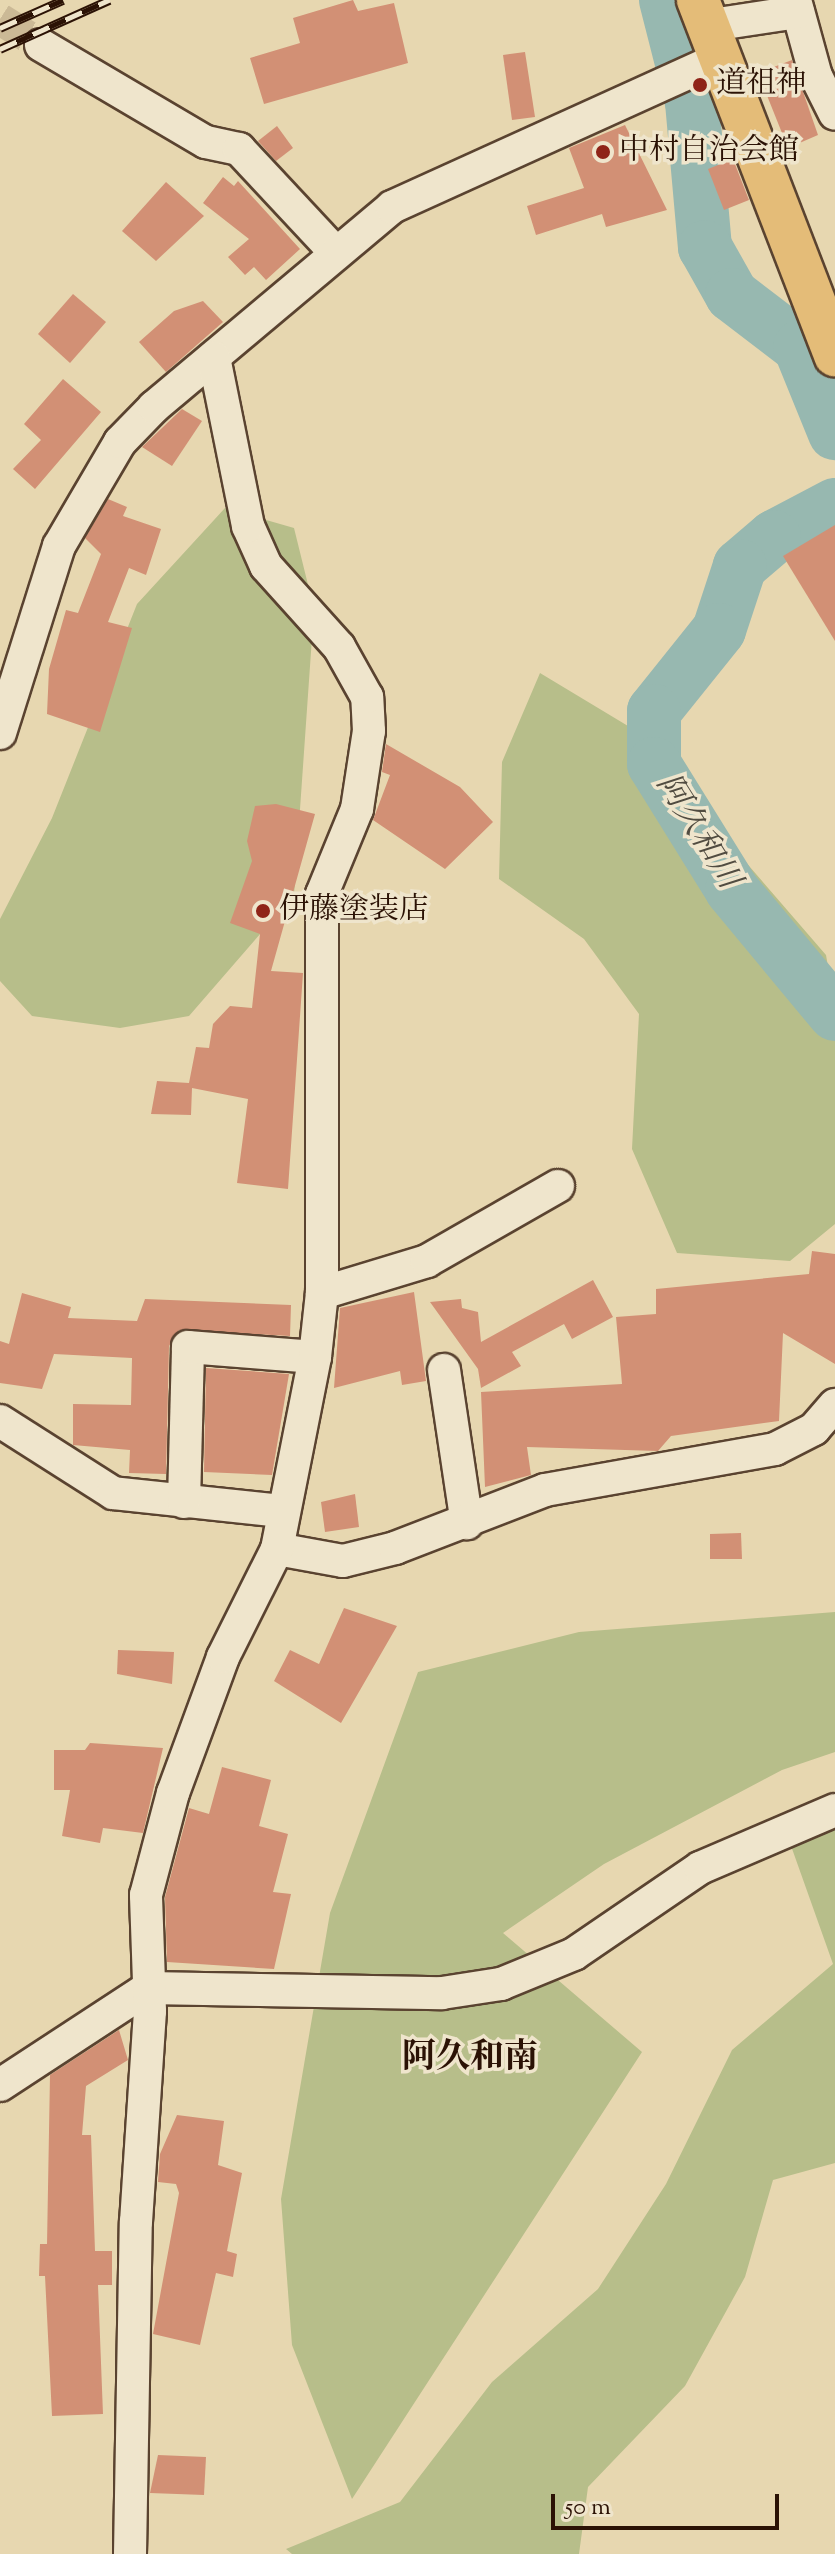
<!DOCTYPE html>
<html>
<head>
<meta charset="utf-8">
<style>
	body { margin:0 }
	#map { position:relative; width:835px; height:2554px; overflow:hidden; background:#e7d7b0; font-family:"Sorts Mill Goudy","Noto Serif JP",serif }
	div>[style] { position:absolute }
	.green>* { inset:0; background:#b7be8a }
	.river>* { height:54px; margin:-27px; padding:0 27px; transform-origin:27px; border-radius:27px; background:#97b8b0 }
	.building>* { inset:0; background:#d29075 }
	.minor-tunnel>* { height:32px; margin-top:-16px; transform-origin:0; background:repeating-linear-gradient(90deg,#cbb996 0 32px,transparent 0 48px) }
	.roads { filter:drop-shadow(2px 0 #5a4330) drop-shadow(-2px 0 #5a4330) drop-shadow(0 2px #5a4330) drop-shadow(0 -2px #5a4330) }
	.minor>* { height:32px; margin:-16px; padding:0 16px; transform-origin:16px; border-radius:16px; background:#efe5cc }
	.major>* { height:42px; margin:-21px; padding:0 21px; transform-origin:21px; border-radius:21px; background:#e4bc78 }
	.rail>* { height:9px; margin-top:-4.5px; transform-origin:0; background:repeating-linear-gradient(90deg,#efe5cc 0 18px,#2b1205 0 36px); box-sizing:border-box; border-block:2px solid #2b1205 }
	.dots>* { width:22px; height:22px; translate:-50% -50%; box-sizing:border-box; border:4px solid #efe5cc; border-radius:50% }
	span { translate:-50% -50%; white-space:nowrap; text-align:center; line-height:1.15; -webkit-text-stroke:7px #efe5cc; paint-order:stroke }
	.poi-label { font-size:30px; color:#2b1205 }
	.left { translate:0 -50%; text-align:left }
	.water-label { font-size:32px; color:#514c41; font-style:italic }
	.quarter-label { font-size:34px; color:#2b1205; font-weight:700 }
	.scale { position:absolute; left:551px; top:2494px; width:228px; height:36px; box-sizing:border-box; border:4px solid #2b1205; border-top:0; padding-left:10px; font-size:24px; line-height:28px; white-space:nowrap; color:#2b1205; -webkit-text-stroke:6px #efe5cc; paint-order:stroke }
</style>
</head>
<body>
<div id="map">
	<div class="green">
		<i style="clip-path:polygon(225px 508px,294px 528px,314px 609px,294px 895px,189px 1016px,120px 1028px,32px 1016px,0 981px,0 919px,52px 818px,137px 604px)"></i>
		<i style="clip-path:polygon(540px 673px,628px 726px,826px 955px,835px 1007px,835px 1224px,790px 1261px,677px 1253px,632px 1149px,639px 1014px,584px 939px,499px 879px,502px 762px)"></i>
		<i style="clip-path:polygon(835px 1612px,835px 1752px,782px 1770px,604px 1864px,503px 1933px,642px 2052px,352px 2499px,292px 2345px,281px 2199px,330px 1913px,418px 1672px,579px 1632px)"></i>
		<i style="clip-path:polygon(835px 1827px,835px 2163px,773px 2180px,745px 2277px,685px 2386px,588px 2487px,579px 2554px,292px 2554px,286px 2549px,400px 2502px,492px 2382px,598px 2289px,666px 2184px,732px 2050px,833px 1964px,790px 1843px)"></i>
	</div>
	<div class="river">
		<i style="left:666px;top:0;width:105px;rotate:75.7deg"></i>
		<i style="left:692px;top:102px;width:146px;rotate:84.9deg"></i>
		<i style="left:705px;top:247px;width:55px;rotate:60.6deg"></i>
		<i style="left:732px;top:295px;width:86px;rotate:37.4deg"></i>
		<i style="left:800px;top:347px;width:93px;rotate:67.9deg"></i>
		<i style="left:835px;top:505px;width:69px;rotate:152.3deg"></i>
		<i style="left:774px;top:537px;width:45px;rotate:139.5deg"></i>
		<i style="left:740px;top:566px;width:67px;rotate:108.2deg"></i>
		<i style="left:719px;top:630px;width:104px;rotate:128.7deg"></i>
		<i style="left:654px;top:711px;width:53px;rotate:90deg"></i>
		<i style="left:654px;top:764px;width:148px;rotate:58.2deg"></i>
		<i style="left:732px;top:890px;width:161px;rotate:50.3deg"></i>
	</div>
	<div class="building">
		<i style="clip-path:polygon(353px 0,358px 11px,394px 3px,408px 63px,264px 104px,250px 58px,300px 43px,293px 18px)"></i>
		<i style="clip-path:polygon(525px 52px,535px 117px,512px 120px,503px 55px)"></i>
		<i style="clip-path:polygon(792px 60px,818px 135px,788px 148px,758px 73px)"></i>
		<i style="clip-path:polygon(625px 125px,667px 210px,606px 227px,602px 214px,536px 235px,527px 206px,584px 188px,569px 148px)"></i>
		<i style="clip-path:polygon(277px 126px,293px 148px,276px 161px,258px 141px)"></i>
		<i style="clip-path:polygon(733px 159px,749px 200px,724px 210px,708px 169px)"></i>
		<i style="clip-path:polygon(223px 177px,234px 186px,238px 181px,300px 249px,266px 280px,254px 267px,245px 275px,228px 257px,249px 239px,203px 203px)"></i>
		<i style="clip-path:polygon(166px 182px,204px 216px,156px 261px,122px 231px)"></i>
		<i style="clip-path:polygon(73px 294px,106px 322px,70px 363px,38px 334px)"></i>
		<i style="clip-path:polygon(203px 301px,223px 322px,166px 372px,139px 342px,174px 311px)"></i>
		<i style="clip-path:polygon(63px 379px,101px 412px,35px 489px,13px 469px,41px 440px,24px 424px)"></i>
		<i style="clip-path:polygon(182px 409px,202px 421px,172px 466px,142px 447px)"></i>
		<i style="clip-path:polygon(108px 499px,127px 507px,123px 516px,161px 529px,146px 575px,129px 568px,108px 622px,132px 628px,100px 732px,47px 714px,49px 669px,66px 610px,78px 613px,101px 554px,85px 538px)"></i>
		<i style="clip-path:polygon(835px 525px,835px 641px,783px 556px)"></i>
		<i style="clip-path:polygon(386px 744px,460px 787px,493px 822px,445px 869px,373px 820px,390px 775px,382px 772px)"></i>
		<i style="clip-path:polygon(276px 804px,315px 814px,271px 971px,303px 973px,288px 1189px,237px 1183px,248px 1099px,192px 1088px,191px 1115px,151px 1114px,157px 1081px,189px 1083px,196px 1047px,209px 1048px,213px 1024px,230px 1006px,252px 1008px,260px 934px,230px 923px,252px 861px,247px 841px,255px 806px)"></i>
		<i style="clip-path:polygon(812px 1251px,835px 1254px,835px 1364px,783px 1333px,779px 1421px,671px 1436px,658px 1451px,527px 1447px,531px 1475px,485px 1487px,481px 1392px,622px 1384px,616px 1317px,656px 1314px,656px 1289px,809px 1274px)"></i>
		<i style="clip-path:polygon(593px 1280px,613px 1317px,572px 1339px,564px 1324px,512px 1352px,521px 1366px,481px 1388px,478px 1369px,430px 1302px,461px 1299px,462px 1308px,478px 1312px,481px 1342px)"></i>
		<i style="clip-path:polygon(414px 1292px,426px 1381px,402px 1385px,400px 1371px,334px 1388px,340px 1308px)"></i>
		<i style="clip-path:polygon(22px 1293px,71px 1307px,68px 1318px,137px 1321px,145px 1299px,291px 1305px,290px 1336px,179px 1330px,169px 1346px,166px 1474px,129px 1473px,130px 1450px,73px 1445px,73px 1404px,131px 1405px,132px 1358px,54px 1354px,42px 1389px,0 1383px,0 1341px,9px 1344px)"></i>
		<i style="clip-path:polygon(206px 1368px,289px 1374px,272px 1475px,204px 1472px)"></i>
		<i style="clip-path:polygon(355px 1494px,359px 1527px,325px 1532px,321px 1502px)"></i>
		<i style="clip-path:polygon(741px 1533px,742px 1559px,710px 1559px,710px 1534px)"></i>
		<i style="clip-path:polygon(344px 1608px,397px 1626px,341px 1723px,274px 1681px,290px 1650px,319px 1664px)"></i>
		<i style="clip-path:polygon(118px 1650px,174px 1652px,172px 1684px,117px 1674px)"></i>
		<i style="clip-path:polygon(90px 1743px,163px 1748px,143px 1833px,103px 1828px,100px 1843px,62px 1836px,70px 1790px,54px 1790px,54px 1750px,85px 1750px)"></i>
		<i style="clip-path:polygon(222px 1767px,271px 1780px,259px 1826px,288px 1834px,273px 1892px,291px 1894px,274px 1969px,167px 1962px,165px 1897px,189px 1808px,209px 1814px)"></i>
		<i style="clip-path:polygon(119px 2030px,128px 2060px,86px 2086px,82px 2135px,91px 2135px,95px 2251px,112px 2251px,112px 2285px,98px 2285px,103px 2414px,52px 2416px,45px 2276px,39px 2276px,40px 2244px,47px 2244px,50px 2075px)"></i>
		<i style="clip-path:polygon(177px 2115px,224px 2121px,218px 2165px,242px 2173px,227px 2251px,237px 2254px,233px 2277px,216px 2273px,200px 2345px,153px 2334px,179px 2193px,176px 2184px,158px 2182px,160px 2154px)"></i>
		<i style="clip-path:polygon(158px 2455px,206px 2457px,204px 2495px,150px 2493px)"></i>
	</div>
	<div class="minor-tunnel">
		<i style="left:0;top:19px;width:49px;rotate:32.4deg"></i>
	</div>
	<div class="roads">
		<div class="minor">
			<i style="left:795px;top:0;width:79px;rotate:74.6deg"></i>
			<i style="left:816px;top:76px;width:42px;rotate:63.4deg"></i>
			<i style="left:705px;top:26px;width:94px;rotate:-8.6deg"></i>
			<i style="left:41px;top:45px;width:191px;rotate:30.5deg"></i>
			<i style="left:206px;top:142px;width:34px;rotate:12deg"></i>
			<i style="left:239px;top:149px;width:141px;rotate:47deg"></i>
			<i style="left:0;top:733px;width:196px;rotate:-72.5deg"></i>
			<i style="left:59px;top:546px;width:121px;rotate:-59.6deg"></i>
			<i style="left:120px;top:442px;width:49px;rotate:-45.8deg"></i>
			<i style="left:154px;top:407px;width:311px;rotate:-40deg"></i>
			<i style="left:392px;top:207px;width:356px;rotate:-24.4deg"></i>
			<i style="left:322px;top:1293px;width:110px;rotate:-16.9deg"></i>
			<i style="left:427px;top:1261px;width:151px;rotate:-29.8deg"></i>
			<i style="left:444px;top:1370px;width:155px;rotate:81.5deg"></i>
			<i style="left:0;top:1421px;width:134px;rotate:32.5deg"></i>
			<i style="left:113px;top:1493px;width:170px;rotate:6.1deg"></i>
			<i style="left:184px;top:1502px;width:155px;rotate:-88.5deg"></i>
			<i style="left:188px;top:1347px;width:127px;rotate:4.5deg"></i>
			<i style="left:277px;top:1549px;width:67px;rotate:10.3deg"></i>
			<i style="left:343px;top:1561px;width:54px;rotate:-14deg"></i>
			<i style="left:395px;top:1548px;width:161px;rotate:-21.1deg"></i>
			<i style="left:545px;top:1490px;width:234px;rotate:-10.1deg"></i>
			<i style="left:775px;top:1449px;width:44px;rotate:-27.1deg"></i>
			<i style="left:814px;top:1429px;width:32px;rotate:-49deg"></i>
			<i style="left:0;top:2085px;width:177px;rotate:-33.2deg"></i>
			<i style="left:148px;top:1988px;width:294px;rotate:1deg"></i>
			<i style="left:442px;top:1993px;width:60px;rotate:-8.7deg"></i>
			<i style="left:501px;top:1984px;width:79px;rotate:-22.3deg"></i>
			<i style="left:574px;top:1954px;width:153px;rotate:-34.3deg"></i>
			<i style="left:700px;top:1868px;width:147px;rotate:-23.2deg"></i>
			<i style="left:130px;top:2554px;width:332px;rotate:-89deg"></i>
			<i style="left:136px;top:2222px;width:211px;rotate:-86.2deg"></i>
			<i style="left:150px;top:2011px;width:116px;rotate:-92deg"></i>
			<i style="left:146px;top:1895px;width:106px;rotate:-75.2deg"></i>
			<i style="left:173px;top:1793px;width:145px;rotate:-69.8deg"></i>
			<i style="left:223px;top:1657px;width:121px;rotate:-63.4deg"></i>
			<i style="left:277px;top:1549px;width:196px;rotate:-78.8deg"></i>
			<i style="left:315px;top:1357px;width:64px;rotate:-83.8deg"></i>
			<i style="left:322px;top:1293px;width:399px;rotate:-90deg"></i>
			<i style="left:322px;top:894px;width:92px;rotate:-67.6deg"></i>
			<i style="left:357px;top:809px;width:79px;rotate:-81.3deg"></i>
			<i style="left:369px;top:731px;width:34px;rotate:-93deg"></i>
			<i style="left:367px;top:697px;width:57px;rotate:-119.2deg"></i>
			<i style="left:339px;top:647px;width:109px;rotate:-132deg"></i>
			<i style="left:266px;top:566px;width:44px;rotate:-114.2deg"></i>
			<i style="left:248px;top:526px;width:172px;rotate:-101.4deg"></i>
		</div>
		<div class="major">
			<i style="left:698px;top:0;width:381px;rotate:68.9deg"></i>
		</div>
	</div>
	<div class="rail">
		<i style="left:0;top:28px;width:69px;rotate:-24deg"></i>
		<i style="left:0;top:49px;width:120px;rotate:-24.2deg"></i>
	</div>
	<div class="dots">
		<i style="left:700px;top:85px;background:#8f2418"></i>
		<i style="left:603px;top:152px;background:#8f2418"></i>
		<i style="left:263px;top:911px;background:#8f2418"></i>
	</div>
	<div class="poi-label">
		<span class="left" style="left:716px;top:85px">道祖神</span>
		<span class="left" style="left:619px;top:152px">中村自治会館</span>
		<span class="left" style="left:279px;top:911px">伊藤塗装店</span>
	</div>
	<div class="water-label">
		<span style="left:697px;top:832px;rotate:58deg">阿久和川</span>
	</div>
	<div class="quarter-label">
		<span style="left:470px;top:2059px">阿久和南</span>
	</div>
	<div class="scale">50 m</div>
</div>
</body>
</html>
